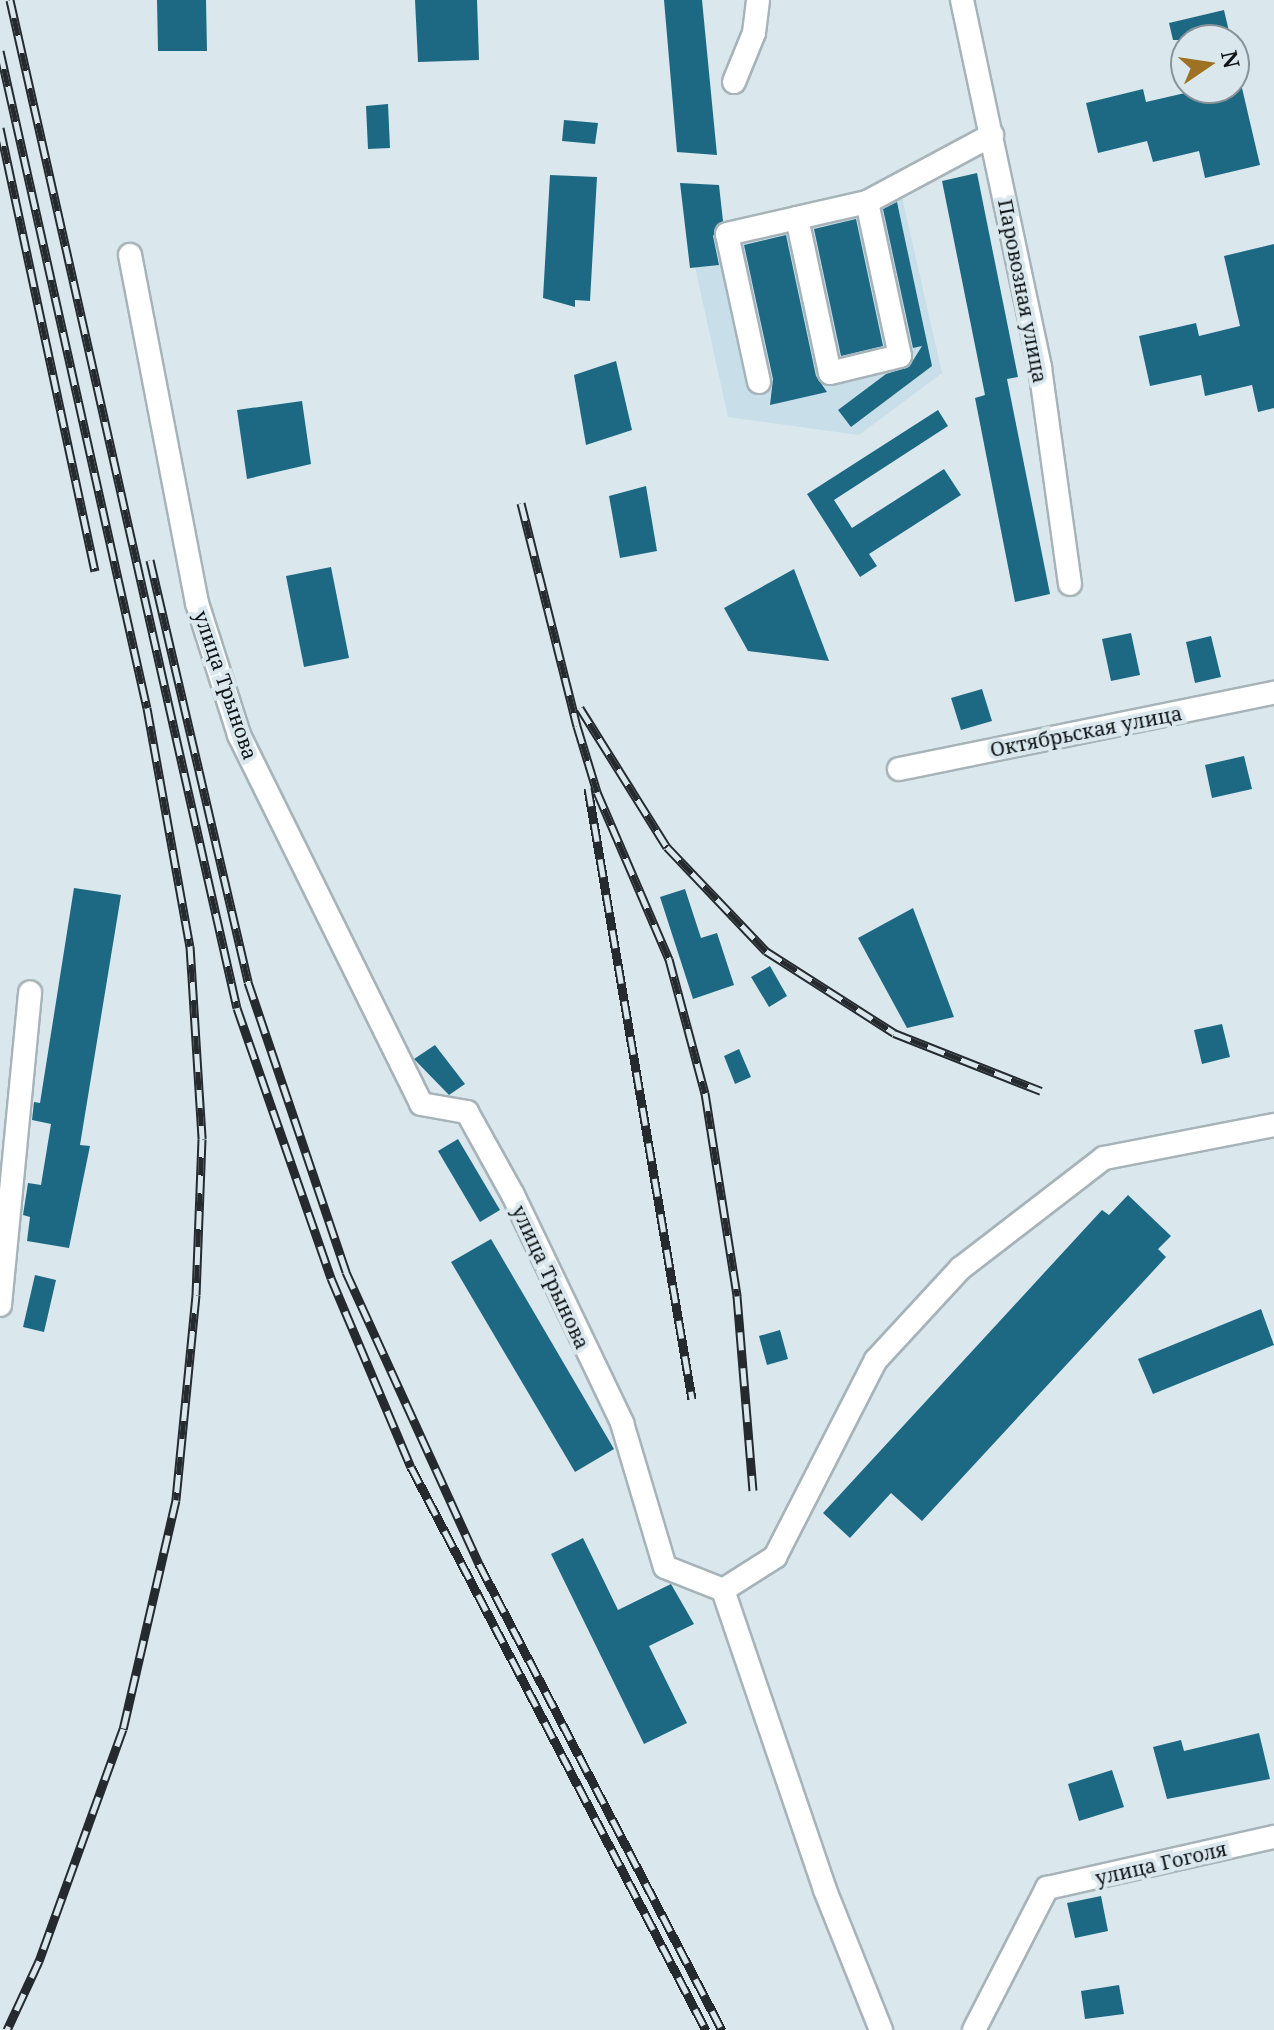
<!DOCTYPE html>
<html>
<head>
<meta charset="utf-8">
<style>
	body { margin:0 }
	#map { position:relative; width:1274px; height:2030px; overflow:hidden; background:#dae8ee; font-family:"Noto Serif",serif }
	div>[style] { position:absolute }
	.built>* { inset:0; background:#c8dee8 }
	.building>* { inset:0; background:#1d6984 }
	.roads { filter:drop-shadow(2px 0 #a6b3b9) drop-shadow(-2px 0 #a6b3b9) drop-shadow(0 2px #a6b3b9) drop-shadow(0 -2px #a6b3b9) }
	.minor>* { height:22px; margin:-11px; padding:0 11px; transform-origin:11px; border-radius:11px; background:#fff }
	.rail>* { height:9px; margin-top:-4.5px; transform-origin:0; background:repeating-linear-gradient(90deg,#dae8ee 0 18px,#242a2d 0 36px); box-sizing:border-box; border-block:2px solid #242a2d }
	span { translate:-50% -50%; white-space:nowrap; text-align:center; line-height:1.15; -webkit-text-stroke:8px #dae8ee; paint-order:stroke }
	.street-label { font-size:20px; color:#0e1315 }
	.north { position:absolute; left:1170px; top:24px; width:80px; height:80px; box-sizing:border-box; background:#dae8ee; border:2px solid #889397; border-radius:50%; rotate:77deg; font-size:22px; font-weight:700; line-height:32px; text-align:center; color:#0e1315 }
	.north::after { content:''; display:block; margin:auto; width:28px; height:36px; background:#9f7122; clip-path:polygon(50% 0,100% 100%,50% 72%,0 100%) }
</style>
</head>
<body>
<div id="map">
	<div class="built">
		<i style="clip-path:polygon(900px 188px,942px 373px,859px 435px,728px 417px,688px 235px)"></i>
	</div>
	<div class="building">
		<i style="clip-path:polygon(157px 0,206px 0,207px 51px,158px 51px)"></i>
		<i style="clip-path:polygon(415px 0,477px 0,479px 60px,418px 62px)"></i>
		<i style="clip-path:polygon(664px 0,702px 0,717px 155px,677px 152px)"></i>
		<i style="clip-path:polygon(1224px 10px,1231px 40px,1173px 40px,1169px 23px)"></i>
		<i style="clip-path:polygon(1184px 88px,1242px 88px,1260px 165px,1205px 178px,1199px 151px,1153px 162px,1147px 141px,1098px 153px,1086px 103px,1143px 89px,1146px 102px,1185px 93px)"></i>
		<i style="clip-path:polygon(388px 104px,390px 148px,368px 149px,366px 106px)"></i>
		<i style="clip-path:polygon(564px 120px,598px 123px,595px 144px,562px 141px)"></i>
		<i style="clip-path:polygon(977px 173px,1018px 377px,1007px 379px,1050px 594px,1015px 602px,975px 398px,985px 395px,942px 181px)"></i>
		<i style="clip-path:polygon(550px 175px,597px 177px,590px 301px,575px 300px,575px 307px,543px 298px)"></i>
		<i style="clip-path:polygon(680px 183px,719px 185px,723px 221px,713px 236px,719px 265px,690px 268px)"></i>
		<i style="clip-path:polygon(897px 202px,932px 366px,851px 427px,838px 410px,886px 374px,909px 367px,922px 346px,913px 348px,883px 209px)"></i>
		<i style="clip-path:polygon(856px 219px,883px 346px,841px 356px,814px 229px)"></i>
		<i style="clip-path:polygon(786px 235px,816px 376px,827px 392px,770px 405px,773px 379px,744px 245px)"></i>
		<i style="clip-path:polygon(1274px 244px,1274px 408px,1258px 412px,1252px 385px,1205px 396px,1201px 375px,1150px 386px,1139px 336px,1196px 323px,1199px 336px,1240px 326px,1224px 256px)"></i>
		<i style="clip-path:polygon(616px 361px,632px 430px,586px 445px,574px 375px)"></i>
		<i style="clip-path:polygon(302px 401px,311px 464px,247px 479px,237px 410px)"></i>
		<i style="clip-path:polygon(938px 410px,948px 426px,834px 500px,852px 528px,944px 469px,961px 495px,869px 554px,877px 566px,860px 577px,807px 494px)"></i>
		<i style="clip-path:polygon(646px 486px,657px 551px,620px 558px,609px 496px)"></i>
		<i style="clip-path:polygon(331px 567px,349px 658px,304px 667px,286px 576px)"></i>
		<i style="clip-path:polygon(794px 569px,829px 661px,748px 651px,724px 608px)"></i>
		<i style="clip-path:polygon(1131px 633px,1140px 675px,1111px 681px,1102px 639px)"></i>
		<i style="clip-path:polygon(1211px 636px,1221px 677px,1195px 683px,1186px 642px)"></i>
		<i style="clip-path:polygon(982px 689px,992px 721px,961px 730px,951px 698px)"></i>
		<i style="clip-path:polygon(1244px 756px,1252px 789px,1212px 798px,1205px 765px)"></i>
		<i style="clip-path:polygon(74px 888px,121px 895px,80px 1145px,90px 1146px,69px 1248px,27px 1241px,30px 1217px,23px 1215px,28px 1183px,41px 1185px,51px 1124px,32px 1120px,34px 1102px,40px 1103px)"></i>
		<i style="clip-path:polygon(685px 889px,701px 938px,717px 933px,734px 985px,693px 999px,660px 897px)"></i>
		<i style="clip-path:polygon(913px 908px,954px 1017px,907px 1028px,858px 938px)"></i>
		<i style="clip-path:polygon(770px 966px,787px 996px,769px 1007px,751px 977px)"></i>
		<i style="clip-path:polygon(1222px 1024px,1230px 1057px,1202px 1064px,1194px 1030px)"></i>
		<i style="clip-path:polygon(435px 1045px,465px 1084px,449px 1095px,414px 1059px)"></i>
		<i style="clip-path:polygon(739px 1049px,751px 1077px,735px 1084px,724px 1056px)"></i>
		<i style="clip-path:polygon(458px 1139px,500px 1210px,480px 1222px,438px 1151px)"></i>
		<i style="clip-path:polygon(1128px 1195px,1171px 1236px,1158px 1249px,1166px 1257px,922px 1521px,891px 1493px,850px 1538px,823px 1513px,1102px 1210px,1109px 1215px)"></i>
		<i style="clip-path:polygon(491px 1239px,614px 1449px,575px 1472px,451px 1262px)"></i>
		<i style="clip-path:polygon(35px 1275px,56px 1280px,44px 1332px,23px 1327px)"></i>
		<i style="clip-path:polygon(1261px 1309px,1274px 1345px,1153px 1394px,1138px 1359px)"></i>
		<i style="clip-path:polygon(780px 1330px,788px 1359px,767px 1365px,759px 1336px)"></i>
		<i style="clip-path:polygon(583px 1538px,618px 1610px,671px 1584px,694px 1624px,649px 1646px,687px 1723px,644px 1744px,551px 1554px)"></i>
		<i style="clip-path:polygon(1259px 1733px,1270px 1779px,1167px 1799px,1153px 1747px,1181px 1740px,1184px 1751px)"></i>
		<i style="clip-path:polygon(1112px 1770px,1124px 1807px,1079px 1821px,1068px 1784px)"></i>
		<i style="clip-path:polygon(1101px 1896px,1108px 1931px,1075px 1938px,1067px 1903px)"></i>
		<i style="clip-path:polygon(1119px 1985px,1124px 2014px,1085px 2019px,1081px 1991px)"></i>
	</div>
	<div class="roads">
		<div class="minor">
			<i style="left:962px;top:0;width:376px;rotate:78deg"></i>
			<i style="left:1040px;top:368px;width:218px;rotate:82.1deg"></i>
			<i style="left:734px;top:82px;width:53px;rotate:-67.8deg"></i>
			<i style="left:754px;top:33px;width:33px;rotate:-83deg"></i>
			<i style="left:867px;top:202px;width:72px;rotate:167.1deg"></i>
			<i style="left:797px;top:218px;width:158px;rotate:78deg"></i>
			<i style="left:830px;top:373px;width:72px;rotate:-13.7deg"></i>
			<i style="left:900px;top:356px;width:157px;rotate:-102.1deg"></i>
			<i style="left:867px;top:202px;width:142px;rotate:-28.2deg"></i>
			<i style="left:130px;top:255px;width:354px;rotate:79.1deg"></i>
			<i style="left:197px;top:603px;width:139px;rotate:72.3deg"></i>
			<i style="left:239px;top:735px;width:411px;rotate:63.7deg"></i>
			<i style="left:421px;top:1104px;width:47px;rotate:9.9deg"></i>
			<i style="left:467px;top:1112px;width:95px;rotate:61deg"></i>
			<i style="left:513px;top:1195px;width:253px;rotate:64.4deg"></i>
			<i style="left:622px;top:1423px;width:150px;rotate:73.4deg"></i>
			<i style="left:665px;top:1567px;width:62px;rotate:21.6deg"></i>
			<i style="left:723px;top:1590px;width:62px;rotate:-32.4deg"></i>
			<i style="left:775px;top:1557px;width:221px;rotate:-62.9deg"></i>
			<i style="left:876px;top:1360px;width:125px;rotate:-47.3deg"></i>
			<i style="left:961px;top:1268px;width:180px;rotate:-37.6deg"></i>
			<i style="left:1104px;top:1158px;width:173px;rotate:-11deg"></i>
			<i style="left:759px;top:382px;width:151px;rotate:-102.2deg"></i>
			<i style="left:727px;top:234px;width:72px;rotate:-12.9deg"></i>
			<i style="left:899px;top:769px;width:383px;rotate:-11.5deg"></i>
			<i style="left:0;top:1305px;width:314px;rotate:-84.5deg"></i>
			<i style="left:723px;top:1590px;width:317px;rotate:71.2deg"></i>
			<i style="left:825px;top:1890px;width:151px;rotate:68.2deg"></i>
			<i style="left:974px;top:2030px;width:160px;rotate:-62.8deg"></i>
			<i style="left:1047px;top:1888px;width:233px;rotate:-12.7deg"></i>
		</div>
	</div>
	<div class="rail">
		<i style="left:10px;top:0;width:1033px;rotate:77.31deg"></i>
		<i style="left:237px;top:1008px;width:286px;rotate:70.8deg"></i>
		<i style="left:331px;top:1278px;width:205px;rotate:67.1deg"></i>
		<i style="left:411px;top:1467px;width:636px;rotate:62.35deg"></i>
		<i style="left:0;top:51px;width:673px;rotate:77.39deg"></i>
		<i style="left:147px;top:708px;width:242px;rotate:79.8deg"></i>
		<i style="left:190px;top:946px;width:193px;rotate:86.4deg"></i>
		<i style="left:202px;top:1139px;width:156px;rotate:92.2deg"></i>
		<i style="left:196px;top:1295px;width:206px;rotate:95.6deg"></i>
		<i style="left:176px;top:1500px;width:235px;rotate:103deg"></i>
		<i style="left:123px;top:1729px;width:247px;rotate:109.9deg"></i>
		<i style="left:39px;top:1961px;width:76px;rotate:114.9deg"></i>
		<i style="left:0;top:128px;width:453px;rotate:77.9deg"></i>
		<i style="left:521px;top:503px;width:230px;rotate:75.9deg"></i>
		<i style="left:577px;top:726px;width:69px;rotate:73.1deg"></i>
		<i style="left:597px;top:792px;width:182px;rotate:66.7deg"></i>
		<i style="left:669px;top:959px;width:139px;rotate:75deg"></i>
		<i style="left:705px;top:1093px;width:206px;rotate:81deg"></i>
		<i style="left:737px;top:1296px;width:195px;rotate:85.3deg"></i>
		<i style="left:150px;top:560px;width:433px;rotate:76.9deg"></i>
		<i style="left:248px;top:982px;width:306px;rotate:71.3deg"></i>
		<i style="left:346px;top:1272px;width:321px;rotate:65.5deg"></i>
		<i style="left:479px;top:1564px;width:526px;rotate:62.46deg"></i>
		<i style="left:580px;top:708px;width:164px;rotate:58deg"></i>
		<i style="left:667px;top:847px;width:144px;rotate:46.4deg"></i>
		<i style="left:766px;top:951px;width:152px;rotate:32.6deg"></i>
		<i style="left:894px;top:1033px;width:158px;rotate:21.5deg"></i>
		<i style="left:588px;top:788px;width:620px;rotate:80.34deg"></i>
	</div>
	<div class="street-label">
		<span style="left:1023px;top:291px;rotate:79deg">Паровозная улица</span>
		<span style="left:226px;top:685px;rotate:71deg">улица Трынова</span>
		<span style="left:1086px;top:731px;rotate:-11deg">Октябрьская улица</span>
		<span style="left:551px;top:1277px;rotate:65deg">улица Трынова</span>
		<span style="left:1161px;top:1863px;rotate:-13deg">улица Гоголя</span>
	</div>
	<div class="north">N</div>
</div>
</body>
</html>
